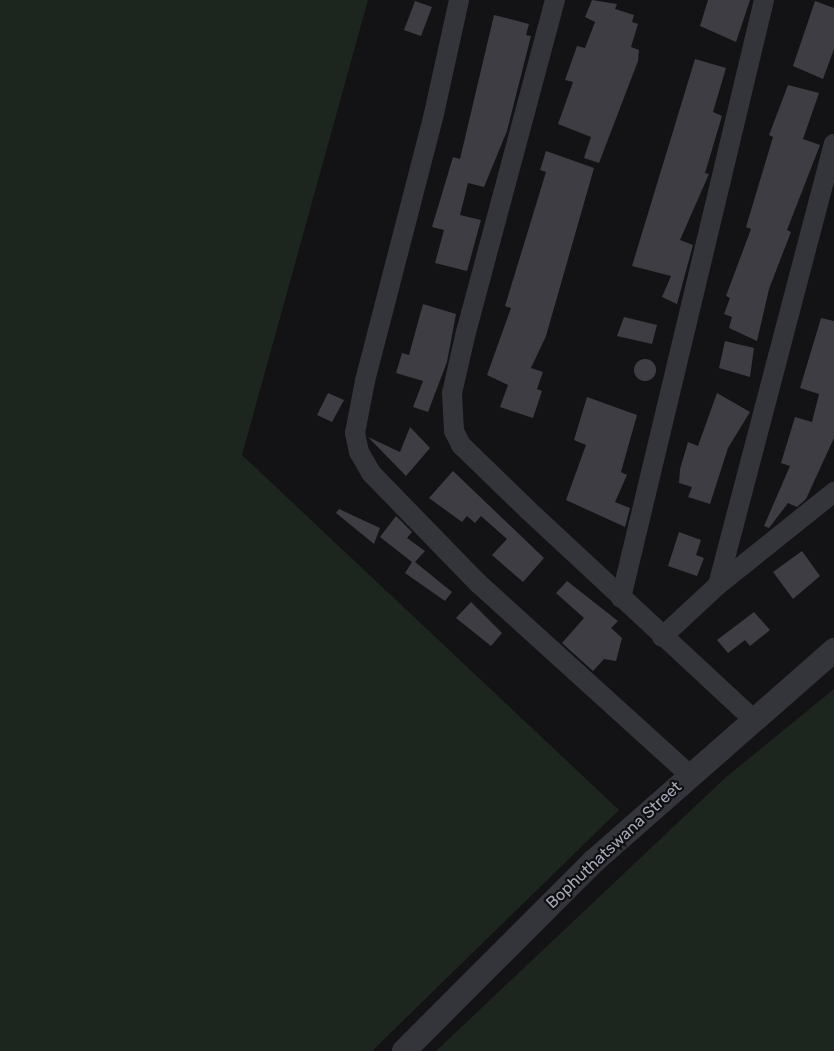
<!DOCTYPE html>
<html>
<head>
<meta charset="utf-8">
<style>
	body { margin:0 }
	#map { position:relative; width:834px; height:1051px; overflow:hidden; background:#131315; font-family:Rubik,sans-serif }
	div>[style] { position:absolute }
	.green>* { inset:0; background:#1d251f }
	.building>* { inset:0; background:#3e3d43 }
	.round { border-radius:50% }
	.minor>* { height:20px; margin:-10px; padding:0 10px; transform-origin:10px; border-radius:10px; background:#34343b }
	.tertiary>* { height:24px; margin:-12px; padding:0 12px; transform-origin:12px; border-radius:12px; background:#34343b }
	span { translate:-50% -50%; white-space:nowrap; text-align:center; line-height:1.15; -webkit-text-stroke:4.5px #0f0e10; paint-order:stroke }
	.street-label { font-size:16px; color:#a4a8b7 }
</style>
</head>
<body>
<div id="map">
	<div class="green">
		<i style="clip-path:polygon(0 0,368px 0,242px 455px,619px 810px,372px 1051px,0 1051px)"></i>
		<i style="clip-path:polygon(834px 689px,834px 1051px,436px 1051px,725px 778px)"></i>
	</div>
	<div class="building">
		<i style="clip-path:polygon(592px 0,617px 4px,615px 9px,634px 15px,632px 22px,638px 24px,631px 47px,639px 50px,638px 61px,599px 163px,584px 158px,591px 137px,558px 124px,573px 82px,565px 80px,577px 46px,585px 48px,595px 22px,585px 17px)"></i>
		<i style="clip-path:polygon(708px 0,750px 0,736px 42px,700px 26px)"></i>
		<i style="clip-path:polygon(415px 1px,432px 7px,421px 36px,404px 30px)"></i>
		<i style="clip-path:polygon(815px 1px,834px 8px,834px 49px,823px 79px,793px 66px)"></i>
		<i style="clip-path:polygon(494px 15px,529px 24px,526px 35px,531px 36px,507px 131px,484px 187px,468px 183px,460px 215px,481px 220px,467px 271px,435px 263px,444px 230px,432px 227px,453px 157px,460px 159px)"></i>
		<i style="clip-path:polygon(695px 59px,726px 68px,713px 112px,722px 116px,705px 173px,709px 174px,680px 240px,693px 245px,677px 304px,662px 297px,671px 276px,632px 266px)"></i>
		<i style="clip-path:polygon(788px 85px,819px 93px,803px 139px,820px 145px,787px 230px,791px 232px,769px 289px,757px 341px,729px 328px,732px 317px,724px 314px,730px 298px,726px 296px,751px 229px,746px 227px,773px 137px,769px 135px)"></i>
		<i style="clip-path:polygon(546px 151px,594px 168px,546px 336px,531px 368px,543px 372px,537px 389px,542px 391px,533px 418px,500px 407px,508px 385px,487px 375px,511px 308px,505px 306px,546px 172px,540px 170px)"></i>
		<i style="clip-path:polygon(423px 304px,456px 314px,447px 362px,428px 412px,413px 407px,423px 381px,396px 373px,402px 353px,409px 355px)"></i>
		<i style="clip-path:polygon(624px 317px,657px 325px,652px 344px,617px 336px)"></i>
		<i style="clip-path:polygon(821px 318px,834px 321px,834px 438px,806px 499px,797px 507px,788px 503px,769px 528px,764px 526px,790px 466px,781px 463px,795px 417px,812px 422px,819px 394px,800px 388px)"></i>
		<i style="clip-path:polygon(725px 341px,754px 348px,750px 377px,719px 368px)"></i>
		<i class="round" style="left:634px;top:359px;width:22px;height:22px"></i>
		<i style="clip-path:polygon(328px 393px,344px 400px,332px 422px,317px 415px)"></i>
		<i style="clip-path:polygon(717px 393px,750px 412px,728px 448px,710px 504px,688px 497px,692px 487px,679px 483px,680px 469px,688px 442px,698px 446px)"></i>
		<i style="clip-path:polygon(587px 397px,637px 415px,621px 472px,627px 475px,615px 502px,630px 508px,625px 527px,566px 500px,586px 445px,574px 440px)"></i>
		<i style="clip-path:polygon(410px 427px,430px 448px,406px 476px,368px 437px,400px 452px)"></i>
		<i style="clip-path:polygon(453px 471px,544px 558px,523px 582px,492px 555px,507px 539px,481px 516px,475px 523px,467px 516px,462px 522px,429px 498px)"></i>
		<i style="clip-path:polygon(339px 509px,380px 528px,374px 544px,336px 513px)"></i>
		<i style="clip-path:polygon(396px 516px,412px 532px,407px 538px,425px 551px,415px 562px,452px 592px,445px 601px,405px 573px,412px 562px,380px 537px)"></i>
		<i style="clip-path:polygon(679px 532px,701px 540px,696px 555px,704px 558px,697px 576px,668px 566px)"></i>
		<i style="clip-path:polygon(802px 551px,820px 576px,793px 599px,773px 572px)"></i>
		<i style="clip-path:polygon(567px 581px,618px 621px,611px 628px,622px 638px,616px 661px,604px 659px,593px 671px,562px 643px,584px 618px,556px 593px)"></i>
		<i style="clip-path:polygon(471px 602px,502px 633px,491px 646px,456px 618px)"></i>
		<i style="clip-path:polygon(754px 612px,770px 630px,750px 646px,745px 640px,728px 653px,717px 640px)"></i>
	</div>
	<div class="minor">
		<i style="left:459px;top:0;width:117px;rotate:102.4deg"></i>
		<i style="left:434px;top:114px;width:276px;rotate:104.5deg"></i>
		<i style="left:365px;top:381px;width:53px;rotate:100.9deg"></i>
		<i style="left:355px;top:433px;width:19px;rotate:78deg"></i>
		<i style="left:359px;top:452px;width:24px;rotate:60deg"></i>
		<i style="left:371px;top:473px;width:153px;rotate:45.8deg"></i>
		<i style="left:478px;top:583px;width:286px;rotate:42.2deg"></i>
		<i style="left:555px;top:0;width:348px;rotate:105deg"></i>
		<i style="left:465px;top:336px;width:58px;rotate:102.8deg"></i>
		<i style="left:452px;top:393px;width:38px;rotate:87deg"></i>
		<i style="left:454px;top:431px;width:16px;rotate:63deg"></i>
		<i style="left:461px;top:445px;width:93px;rotate:44.1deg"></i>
		<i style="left:528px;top:510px;width:309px;rotate:42.9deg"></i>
		<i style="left:718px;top:585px;width:456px;rotate:-75.3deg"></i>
		<i style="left:621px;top:598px;width:615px;rotate:-76.55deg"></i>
		<i style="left:662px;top:637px;width:76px;rotate:-42.9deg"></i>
		<i style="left:718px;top:585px;width:149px;rotate:-38.7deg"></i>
	</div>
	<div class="tertiary">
		<i style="left:404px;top:1051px;width:269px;rotate:-45deg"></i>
		<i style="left:594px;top:861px;width:320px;rotate:-41.3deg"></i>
	</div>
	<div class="street-label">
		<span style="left:614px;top:845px;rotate:-43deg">Bophuthatswana Street</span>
	</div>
</div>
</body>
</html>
